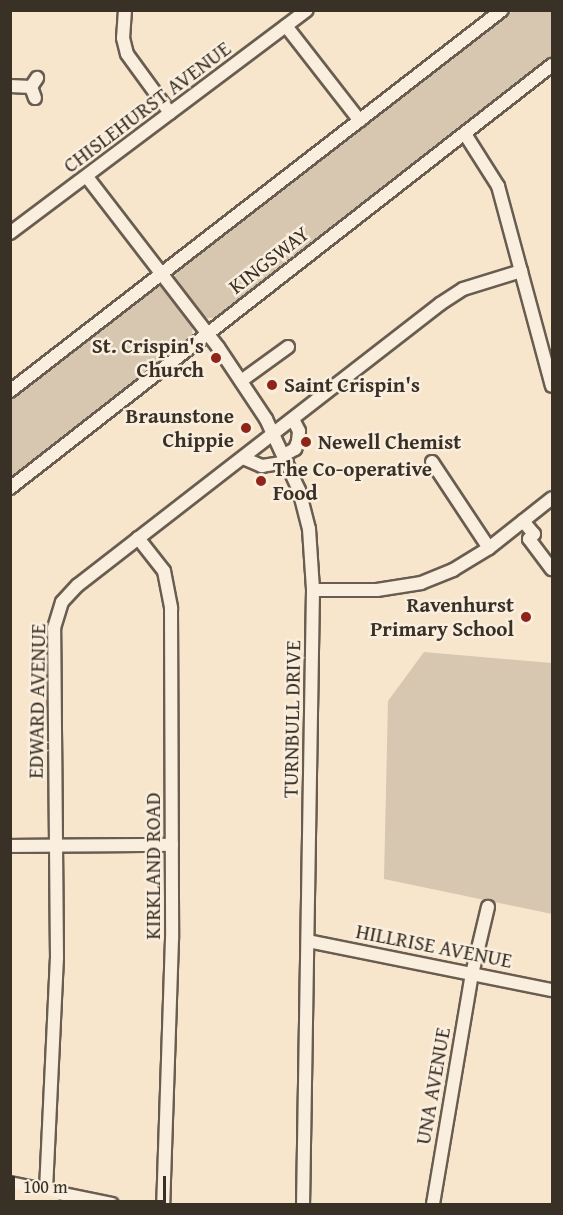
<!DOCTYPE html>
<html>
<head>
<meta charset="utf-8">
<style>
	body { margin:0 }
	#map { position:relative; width:563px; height:1215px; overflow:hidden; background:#f7e5cc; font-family:"Gentium Book Plus",serif }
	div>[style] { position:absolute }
	.green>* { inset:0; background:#d7c6b0 }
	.roads { filter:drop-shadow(2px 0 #685d50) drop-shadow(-2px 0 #685d50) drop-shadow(0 2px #685d50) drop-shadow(0 -2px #685d50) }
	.minor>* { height:12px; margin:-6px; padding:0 6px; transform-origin:6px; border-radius:6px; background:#faeede }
	.major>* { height:16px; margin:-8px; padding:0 8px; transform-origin:8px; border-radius:8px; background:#f7e5cc }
	.dots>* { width:16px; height:16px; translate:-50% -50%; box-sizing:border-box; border:3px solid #faeede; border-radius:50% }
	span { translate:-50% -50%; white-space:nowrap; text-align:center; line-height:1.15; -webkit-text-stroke:5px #faeede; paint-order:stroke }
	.street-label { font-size:21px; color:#393026 }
	.poi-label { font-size:21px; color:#393026; font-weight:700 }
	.right { translate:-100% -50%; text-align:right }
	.left { translate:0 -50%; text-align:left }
	.frame { position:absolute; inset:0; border:12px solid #393026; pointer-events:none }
	.scale { position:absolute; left:12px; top:1176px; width:154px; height:27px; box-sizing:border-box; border:3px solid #393026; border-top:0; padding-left:8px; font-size:18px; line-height:21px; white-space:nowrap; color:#393026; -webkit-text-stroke:4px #faeede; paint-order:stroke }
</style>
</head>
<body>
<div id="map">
	<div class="green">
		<i style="clip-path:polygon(513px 11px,552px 11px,552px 59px,235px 305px,217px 318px,203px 318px,174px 281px,177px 269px)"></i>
		<i style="clip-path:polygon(156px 285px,163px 285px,193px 324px,192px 335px,11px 481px,11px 396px)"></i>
		<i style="clip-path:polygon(424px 652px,552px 663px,552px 914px,384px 879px,388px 701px)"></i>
	</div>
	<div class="roads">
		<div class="minor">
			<i style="left:125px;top:10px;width:28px;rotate:94deg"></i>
			<i style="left:123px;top:38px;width:16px;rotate:76deg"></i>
			<i style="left:127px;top:54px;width:73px;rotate:53.9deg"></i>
			<i style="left:286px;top:26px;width:120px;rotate:52.1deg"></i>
			<i style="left:10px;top:86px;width:21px;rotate:3deg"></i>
			<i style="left:35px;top:98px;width:12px;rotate:-110deg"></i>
			<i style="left:31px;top:87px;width:11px;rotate:-56deg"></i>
			<i style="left:465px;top:134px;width:62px;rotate:57.6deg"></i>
			<i style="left:498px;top:186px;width:207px;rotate:74.9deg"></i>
			<i style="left:87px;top:177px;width:215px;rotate:52.4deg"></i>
			<i style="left:218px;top:347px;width:87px;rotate:56.3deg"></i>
			<i style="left:266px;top:419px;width:78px;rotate:65.1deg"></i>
			<i style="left:299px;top:490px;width:40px;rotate:75.6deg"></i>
			<i style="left:309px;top:529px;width:61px;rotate:86.2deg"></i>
			<i style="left:313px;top:590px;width:614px;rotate:90.93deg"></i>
			<i style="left:10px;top:233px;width:371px;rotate:-36.9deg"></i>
			<i style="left:241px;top:381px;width:58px;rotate:-35.9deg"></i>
			<i style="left:10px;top:391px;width:622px;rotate:-37.75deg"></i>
			<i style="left:284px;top:455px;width:13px;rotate:-29deg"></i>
			<i style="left:295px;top:449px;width:9px;rotate:-69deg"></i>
			<i style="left:298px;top:441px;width:10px;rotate:-84deg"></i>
			<i style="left:299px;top:431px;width:13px;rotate:-117deg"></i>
			<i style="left:243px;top:458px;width:21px;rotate:23deg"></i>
			<i style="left:262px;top:466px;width:25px;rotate:-9deg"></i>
			<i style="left:432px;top:462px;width:103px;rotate:56.5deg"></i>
			<i style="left:10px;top:488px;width:688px;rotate:-37.97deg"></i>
			<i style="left:523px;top:521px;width:17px;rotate:50deg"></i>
			<i style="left:534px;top:534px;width:7px;rotate:135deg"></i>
			<i style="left:529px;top:539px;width:38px;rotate:53deg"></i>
			<i style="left:138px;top:538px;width:42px;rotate:51.8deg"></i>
			<i style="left:164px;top:571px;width:38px;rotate:79deg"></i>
			<i style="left:171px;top:608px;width:331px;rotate:89.8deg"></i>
			<i style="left:172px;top:939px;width:265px;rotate:91.9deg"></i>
			<i style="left:313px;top:590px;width:64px"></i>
			<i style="left:377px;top:590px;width:45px;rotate:-9deg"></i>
			<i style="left:421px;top:583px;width:35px;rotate:-22deg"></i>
			<i style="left:453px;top:570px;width:42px;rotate:-31.4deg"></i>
			<i style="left:489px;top:548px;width:80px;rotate:-38.4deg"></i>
			<i style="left:10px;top:846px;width:162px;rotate:-0.4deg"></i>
			<i style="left:308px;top:941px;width:249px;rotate:11.4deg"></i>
			<i style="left:10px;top:1183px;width:104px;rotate:11.6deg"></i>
			<i style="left:46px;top:1190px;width:232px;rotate:-87.3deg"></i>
			<i style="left:57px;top:958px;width:330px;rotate:-90.5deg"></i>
			<i style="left:54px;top:628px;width:27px;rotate:-73deg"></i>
			<i style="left:62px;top:602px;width:23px;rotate:-47deg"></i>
			<i style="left:78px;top:585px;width:458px;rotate:-37.8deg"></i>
			<i style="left:440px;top:304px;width:27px;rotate:-33deg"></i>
			<i style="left:463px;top:289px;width:61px;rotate:-17.2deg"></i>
			<i style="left:433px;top:1204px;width:233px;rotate:-80.4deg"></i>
			<i style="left:472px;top:974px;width:69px;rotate:-76.6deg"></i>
		</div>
		<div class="major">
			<i style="left:10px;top:1196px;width:43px;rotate:10.8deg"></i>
		</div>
	</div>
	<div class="dots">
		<i style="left:216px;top:358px;background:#8f2418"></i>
		<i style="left:272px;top:385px;background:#8f2418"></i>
		<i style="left:246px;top:428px;background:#8f2418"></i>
		<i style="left:306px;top:442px;background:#8f2418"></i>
		<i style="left:261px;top:481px;background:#8f2418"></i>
		<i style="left:526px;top:617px;background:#8f2418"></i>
	</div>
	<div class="street-label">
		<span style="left:147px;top:107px;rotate:-37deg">CHISLEHURST AVENUE</span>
		<span style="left:269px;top:260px;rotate:-38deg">KINGSWAY</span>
		<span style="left:37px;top:701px;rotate:-89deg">EDWARD AVENUE</span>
		<span style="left:292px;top:719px;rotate:-89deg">TURNBULL DRIVE</span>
		<span style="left:153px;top:866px;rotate:-90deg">KIRKLAND ROAD</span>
		<span style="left:434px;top:946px;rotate:11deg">HILLRISE AVENUE</span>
		<span style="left:433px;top:1086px;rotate:-80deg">UNA AVENUE</span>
	</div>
	<div class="poi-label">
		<span class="right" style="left:204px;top:358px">St. Crispin's<br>Church</span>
		<span class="left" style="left:284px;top:385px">Saint Crispin's</span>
		<span class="right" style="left:234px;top:428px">Braunstone<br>Chippie</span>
		<span class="left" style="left:318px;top:442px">Newell Chemist</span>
		<span class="left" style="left:273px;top:481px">The Co-operative<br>Food</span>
		<span class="right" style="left:514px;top:617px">Ravenhurst<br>Primary School</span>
	</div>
	<div class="frame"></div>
	<div class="scale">100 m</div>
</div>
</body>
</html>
